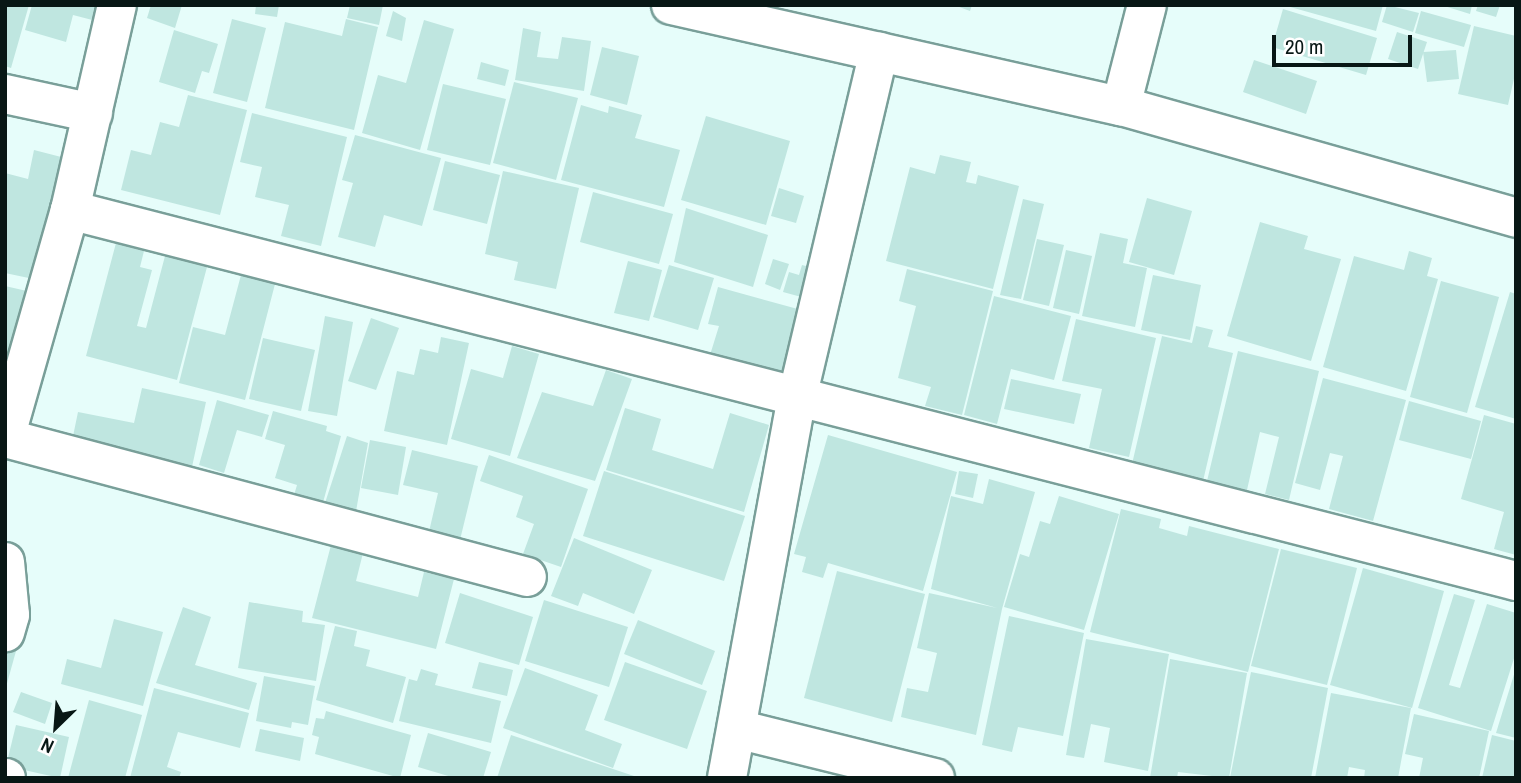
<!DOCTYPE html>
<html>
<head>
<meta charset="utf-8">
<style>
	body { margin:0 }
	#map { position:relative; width:1521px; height:783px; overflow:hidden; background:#e6fdfa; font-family:"Archivo Narrow",sans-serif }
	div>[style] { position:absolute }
	.building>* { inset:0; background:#bfe6e0 }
	.roads { filter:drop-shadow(2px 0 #799f99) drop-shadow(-2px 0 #799f99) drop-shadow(0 2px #799f99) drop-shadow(0 -2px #799f99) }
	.minor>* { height:38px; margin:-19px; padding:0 19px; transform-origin:19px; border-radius:19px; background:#fff }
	span { translate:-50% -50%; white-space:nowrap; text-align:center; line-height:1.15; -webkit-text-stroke:5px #fff; paint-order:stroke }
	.frame { position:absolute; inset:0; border:7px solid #081715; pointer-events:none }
	.north { position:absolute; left:21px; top:692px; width:70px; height:70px; -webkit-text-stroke:5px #fff; paint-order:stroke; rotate:205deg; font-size:19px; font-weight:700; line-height:28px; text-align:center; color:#081715 }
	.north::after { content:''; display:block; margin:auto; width:24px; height:32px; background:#081715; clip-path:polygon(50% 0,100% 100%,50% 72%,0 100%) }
	.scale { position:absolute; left:1272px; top:35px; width:140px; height:32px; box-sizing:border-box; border:4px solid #081715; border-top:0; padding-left:9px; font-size:21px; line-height:24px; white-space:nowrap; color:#081715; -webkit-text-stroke:5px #fff; paint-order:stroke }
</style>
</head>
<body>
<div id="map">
	<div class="building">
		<i style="clip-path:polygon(5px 5px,29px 5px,11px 68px,5px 66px)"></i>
		<i style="clip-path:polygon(32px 5px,104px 5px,100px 22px,73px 15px,66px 42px,25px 30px)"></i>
		<i style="clip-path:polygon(151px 5px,182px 5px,175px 28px,147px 18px)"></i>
		<i style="clip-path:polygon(256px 5px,279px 5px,277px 17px,255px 14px)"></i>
		<i style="clip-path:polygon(350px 5px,383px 5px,379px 25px,347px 18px)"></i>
		<i style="clip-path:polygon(954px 5px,972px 5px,970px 11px)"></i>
		<i style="clip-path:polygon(1283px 5px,1383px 5px,1376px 31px)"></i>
		<i style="clip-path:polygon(1387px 5px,1419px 13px,1413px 32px,1382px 22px)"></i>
		<i style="clip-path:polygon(1441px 5px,1472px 5px,1470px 14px)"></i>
		<i style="clip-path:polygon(1478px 5px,1500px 5px,1496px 17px,1476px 11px)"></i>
		<i style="clip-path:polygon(1283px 9px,1377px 38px,1366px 75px,1272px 47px)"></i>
		<i style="clip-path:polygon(393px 11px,406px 18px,402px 41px,386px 36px)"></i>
		<i style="clip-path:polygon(1421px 11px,1471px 25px,1464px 47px,1415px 33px)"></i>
		<i style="clip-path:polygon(232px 19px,266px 28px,247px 102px,213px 93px)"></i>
		<i style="clip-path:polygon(346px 19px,378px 27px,354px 130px,265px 108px,285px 22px,342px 36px)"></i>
		<i style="clip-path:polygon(424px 20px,454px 29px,420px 150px,362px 133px,378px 75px,406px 83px)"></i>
		<i style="clip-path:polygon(1474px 26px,1516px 36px,1516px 70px,1508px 105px,1458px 94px)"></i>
		<i style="clip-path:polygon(523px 28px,541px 32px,537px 57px,558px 59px,562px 37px,591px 41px,584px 91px,515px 80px)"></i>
		<i style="clip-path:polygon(174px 30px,218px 44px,209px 73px,202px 71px,195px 93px,159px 82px)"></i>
		<i style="clip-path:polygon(1397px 32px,1427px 42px,1418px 69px,1388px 59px)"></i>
		<i style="clip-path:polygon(602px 47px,639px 56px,627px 105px,590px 95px)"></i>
		<i style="clip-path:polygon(1456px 50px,1459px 79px,1427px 82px,1423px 52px)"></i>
		<i style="clip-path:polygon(1254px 60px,1317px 81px,1306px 114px,1243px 92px)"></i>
		<i style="clip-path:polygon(481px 62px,509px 70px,505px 86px,477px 79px)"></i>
		<i style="clip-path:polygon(514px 82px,578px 98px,556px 180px,493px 163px)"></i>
		<i style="clip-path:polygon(443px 84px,506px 99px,490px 165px,427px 150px)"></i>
		<i style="clip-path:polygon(188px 95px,247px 110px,220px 215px,121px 190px,131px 150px,151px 155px,160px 122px,179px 127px)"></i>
		<i style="clip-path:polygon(581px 105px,608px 113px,609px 106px,642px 115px,635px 138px,680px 150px,664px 207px,561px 180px)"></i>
		<i style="clip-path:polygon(252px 113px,347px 137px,321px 246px,281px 236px,289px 205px,255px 197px,262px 167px,240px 162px)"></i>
		<i style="clip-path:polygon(706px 116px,790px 141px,766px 225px,681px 200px)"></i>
		<i style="clip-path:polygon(355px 135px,441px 158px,422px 226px,384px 215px,375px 247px,338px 237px,353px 183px,342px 180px)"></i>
		<i style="clip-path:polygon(34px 150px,69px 159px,43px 281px,5px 273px,5px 173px,28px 179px)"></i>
		<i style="clip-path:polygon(940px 155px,971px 162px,966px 182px,976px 184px,978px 175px,1019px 186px,993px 289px,886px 261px,910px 167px,935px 174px)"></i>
		<i style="clip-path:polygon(445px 161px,500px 175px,487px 224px,433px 210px)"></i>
		<i style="clip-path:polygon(503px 171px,579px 188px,556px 289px,514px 280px,518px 262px,485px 254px)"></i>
		<i style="clip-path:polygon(779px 188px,804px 196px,796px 223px,771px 216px)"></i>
		<i style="clip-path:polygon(593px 192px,673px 214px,659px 264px,580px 242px)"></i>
		<i style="clip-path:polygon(1147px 198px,1192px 211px,1174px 275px,1129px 262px)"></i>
		<i style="clip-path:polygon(1023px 199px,1044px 204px,1021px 299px,1000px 295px)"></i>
		<i style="clip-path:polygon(686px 208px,768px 235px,753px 287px,674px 262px)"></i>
		<i style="clip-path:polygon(1260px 222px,1308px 236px,1304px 249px,1341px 259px,1311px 361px,1227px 336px)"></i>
		<i style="clip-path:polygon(1100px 233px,1128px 239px,1123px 263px,1147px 268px,1135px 327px,1082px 316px)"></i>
		<i style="clip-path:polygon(1037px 239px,1064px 245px,1049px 306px,1023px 300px)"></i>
		<i style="clip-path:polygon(116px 243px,144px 251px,140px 267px,152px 270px,137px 326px,146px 328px,165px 256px,207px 267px,177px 380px,86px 356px)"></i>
		<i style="clip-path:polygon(1066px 250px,1092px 256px,1079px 314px,1053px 308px)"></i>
		<i style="clip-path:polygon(1409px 251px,1432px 258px,1427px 276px,1438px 279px,1406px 391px,1323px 367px,1354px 256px,1404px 270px)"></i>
		<i style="clip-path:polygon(773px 259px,789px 264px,780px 290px,765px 284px)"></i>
		<i style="clip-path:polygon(628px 261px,662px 270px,649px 321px,614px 313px)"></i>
		<i style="clip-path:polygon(669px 265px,714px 278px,698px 330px,653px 317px)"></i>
		<i style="clip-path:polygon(802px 265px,821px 270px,805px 298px,783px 292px,789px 272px,799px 275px)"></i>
		<i style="clip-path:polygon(907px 269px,993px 291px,962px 415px,925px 406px,931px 387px,898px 378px,916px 306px,899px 301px)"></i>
		<i style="clip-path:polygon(241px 275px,275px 284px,245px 400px,179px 383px,193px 327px,225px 335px)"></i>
		<i style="clip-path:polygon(1153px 275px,1201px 285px,1190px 340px,1141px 330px)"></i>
		<i style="clip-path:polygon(1441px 281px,1499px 297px,1467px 413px,1410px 397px)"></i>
		<i style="clip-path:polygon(5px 286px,40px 294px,5px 400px)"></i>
		<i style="clip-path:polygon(718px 287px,805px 311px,786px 376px,710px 355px,719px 326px,708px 324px)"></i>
		<i style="clip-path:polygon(1510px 292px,1516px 294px,1516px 419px,1475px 407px)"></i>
		<i style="clip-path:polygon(994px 296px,1071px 316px,1054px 380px,1011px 369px,997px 424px,964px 415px)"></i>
		<i style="clip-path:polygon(325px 316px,353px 322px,337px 416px,308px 411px)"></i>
		<i style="clip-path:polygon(371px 318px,399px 328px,376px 390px,348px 381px)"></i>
		<i style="clip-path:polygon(1076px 319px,1156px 338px,1129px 457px,1089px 448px,1102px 389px,1062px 381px)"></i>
		<i style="clip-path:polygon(1196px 326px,1213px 330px,1208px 347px,1233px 353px,1203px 481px,1132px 464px,1162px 336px,1192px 343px)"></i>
		<i style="clip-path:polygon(441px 337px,469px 343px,447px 445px,384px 431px,397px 371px,414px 375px,420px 349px,438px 353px)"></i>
		<i style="clip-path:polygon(263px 338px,315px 350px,301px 411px,249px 399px)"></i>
		<i style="clip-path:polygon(512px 346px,539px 354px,510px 456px,451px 439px,471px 369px,503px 378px)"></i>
		<i style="clip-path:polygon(1238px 351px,1319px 371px,1289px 500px,1265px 494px,1279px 437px,1260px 432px,1247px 490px,1207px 481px)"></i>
		<i style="clip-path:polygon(606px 370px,632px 379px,595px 481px,517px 458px,542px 392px,593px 406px)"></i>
		<i style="clip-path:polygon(1323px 378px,1406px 400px,1373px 521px,1329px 509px,1343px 456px,1330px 453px,1320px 490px,1295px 483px)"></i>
		<i style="clip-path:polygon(1011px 379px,1081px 394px,1074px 424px,1004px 409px)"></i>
		<i style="clip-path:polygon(142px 388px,206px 402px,192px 467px,72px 441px,78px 412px,134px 423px)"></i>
		<i style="clip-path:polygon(217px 400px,269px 415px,262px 437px,237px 430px,224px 473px,199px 465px)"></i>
		<i style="clip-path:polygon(1409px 401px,1481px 421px,1471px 459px,1399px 440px)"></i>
		<i style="clip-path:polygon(625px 408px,661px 419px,652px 450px,713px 469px,730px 413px,769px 425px,744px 512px,606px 470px)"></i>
		<i style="clip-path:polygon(273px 411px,327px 426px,326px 431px,341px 436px,321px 510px,292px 502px,297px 485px,275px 478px,285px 445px,265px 439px)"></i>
		<i style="clip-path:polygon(1484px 415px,1516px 424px,1516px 555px,1494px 549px,1504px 512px,1461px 499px)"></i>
		<i style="clip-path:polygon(828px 435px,957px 472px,923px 591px,828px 563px,823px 578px,802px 572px,806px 557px,794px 554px)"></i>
		<i style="clip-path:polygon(347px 436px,368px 443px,355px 517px,323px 509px)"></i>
		<i style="clip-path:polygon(370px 440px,406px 447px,398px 495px,361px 488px)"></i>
		<i style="clip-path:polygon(412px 450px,478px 466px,459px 544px,428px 536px,438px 493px,403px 485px)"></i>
		<i style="clip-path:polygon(489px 455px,588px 489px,561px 567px,523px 554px,534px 524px,516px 517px,523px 496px,480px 481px)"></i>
		<i style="clip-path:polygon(604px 471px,745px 516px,724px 581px,583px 536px)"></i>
		<i style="clip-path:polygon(959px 471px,978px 474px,973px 498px,955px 494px)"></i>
		<i style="clip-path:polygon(989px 479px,1035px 492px,1002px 609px,976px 735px,901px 717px,907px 688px,928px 692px,937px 653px,917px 648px,929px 593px,997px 608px,931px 589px,951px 496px,983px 504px)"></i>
		<i style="clip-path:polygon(1059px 496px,1119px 514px,1084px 630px,1004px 607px,1020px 554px,1029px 557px,1040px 521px,1050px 524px)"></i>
		<i style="clip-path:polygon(1121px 509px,1161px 519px,1159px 528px,1187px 536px,1189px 526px,1279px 549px,1248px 672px,1090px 632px)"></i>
		<i style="clip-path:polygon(574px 538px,652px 570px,634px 614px,583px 593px,578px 606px,551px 596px)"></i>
		<i style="clip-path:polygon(331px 545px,363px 553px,356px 581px,418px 597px,424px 572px,454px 579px,436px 649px,312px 618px)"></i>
		<i style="clip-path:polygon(1281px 549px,1357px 568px,1327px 685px,1251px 666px)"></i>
		<i style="clip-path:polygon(1363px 568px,1444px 591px,1412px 708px,1330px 685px)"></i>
		<i style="clip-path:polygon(837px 571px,925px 594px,892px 722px,804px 698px)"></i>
		<i style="clip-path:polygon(460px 593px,533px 617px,519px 665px,445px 643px)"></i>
		<i style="clip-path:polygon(1454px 594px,1475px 600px,1449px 685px,1460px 688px,1487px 604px,1516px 613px,1516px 652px,1491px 731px,1418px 708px)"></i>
		<i style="clip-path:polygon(544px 600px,628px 627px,609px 687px,525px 661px)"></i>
		<i style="clip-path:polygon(249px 602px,303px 611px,302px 622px,325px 625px,316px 681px,238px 668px)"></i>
		<i style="clip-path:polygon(183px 607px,211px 617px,195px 665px,257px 683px,249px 710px,156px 683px)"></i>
		<i style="clip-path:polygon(1009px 616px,1084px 633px,1063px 736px,1018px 727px,1012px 752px,982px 745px)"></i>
		<i style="clip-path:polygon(114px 619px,163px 632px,143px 706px,61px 684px,67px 659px,101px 668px)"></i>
		<i style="clip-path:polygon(638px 620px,715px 651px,702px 685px,624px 654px)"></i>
		<i style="clip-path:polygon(335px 626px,357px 631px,354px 646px,370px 650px,366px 666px,406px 677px,393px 723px,316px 700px)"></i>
		<i style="clip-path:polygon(1086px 639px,1169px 654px,1148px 771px,1104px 762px,1110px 728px,1091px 724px,1084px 758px,1066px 755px)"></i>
		<i style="clip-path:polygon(5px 648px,16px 651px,6px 687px,5px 687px)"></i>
		<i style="clip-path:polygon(1170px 659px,1247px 673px,1229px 778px,1178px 772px,1177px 778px,1150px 778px)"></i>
		<i style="clip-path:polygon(479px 662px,513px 670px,507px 696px,472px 688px)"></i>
		<i style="clip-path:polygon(625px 662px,707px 691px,687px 749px,604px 720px)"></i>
		<i style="clip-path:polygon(525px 668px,598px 695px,585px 730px,622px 744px,613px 768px,503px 728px)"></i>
		<i style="clip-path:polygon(1516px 668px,1516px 738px,1496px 733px)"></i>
		<i style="clip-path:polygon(421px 669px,438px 674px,435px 685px,501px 701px,491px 743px,399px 721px,409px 679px,417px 681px)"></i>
		<i style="clip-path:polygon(1251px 672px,1328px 688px,1311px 778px,1230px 778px)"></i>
		<i style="clip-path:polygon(264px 676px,315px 686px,308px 725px,292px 722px,291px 728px,256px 721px)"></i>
		<i style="clip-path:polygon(154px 688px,249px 713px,240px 748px,178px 732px,167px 767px,181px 772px,179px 778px,130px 778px)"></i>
		<i style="clip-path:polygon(21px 692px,52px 703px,45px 724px,13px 712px)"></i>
		<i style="clip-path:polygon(1331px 693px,1411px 708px,1398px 778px,1364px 778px,1365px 770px,1349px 767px,1347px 778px,1315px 778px)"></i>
		<i style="clip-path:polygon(89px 700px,142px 715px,125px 778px,68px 778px)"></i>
		<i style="clip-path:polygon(326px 711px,411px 735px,400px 778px,315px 754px,319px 737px,312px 735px,316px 718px,324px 719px)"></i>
		<i style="clip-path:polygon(1414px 714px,1489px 731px,1479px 778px,1419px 778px,1423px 758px,1405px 754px)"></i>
		<i style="clip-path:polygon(16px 725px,69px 737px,60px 778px,6px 766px)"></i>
		<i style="clip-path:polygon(260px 729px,304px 738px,300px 761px,255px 751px)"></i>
		<i style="clip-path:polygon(428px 733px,491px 752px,483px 778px,455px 778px,418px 767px)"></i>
		<i style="clip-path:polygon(511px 735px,637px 777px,637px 778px,497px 778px)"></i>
		<i style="clip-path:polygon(1492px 735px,1516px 741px,1516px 778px,1482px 778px)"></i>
	</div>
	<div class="roads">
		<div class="minor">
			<i style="left:671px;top:5px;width:461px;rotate:12.7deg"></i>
			<i style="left:1121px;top:106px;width:411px;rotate:15.8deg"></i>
			<i style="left:5px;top:94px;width:90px;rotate:12.2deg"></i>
			<i style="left:1121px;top:106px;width:104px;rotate:-75.6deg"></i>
			<i style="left:70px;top:210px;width:1493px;rotate:14.39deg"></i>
			<i style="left:5px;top:438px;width:540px;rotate:14.91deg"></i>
			<i style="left:5px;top:438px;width:237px;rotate:-74.1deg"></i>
			<i style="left:70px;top:210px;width:210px;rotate:-77.1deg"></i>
			<i style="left:5px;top:562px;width:53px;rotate:84.6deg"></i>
			<i style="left:10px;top:615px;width:18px;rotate:106deg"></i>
			<i style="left:737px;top:729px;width:204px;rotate:13.9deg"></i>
			<i style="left:5px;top:778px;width:1px"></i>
			<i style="left:727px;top:778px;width:386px;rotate:-79.6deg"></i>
			<i style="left:797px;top:398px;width:356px;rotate:-76.7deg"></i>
		</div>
	</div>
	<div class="frame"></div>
	<div class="north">N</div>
	<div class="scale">20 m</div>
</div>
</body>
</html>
